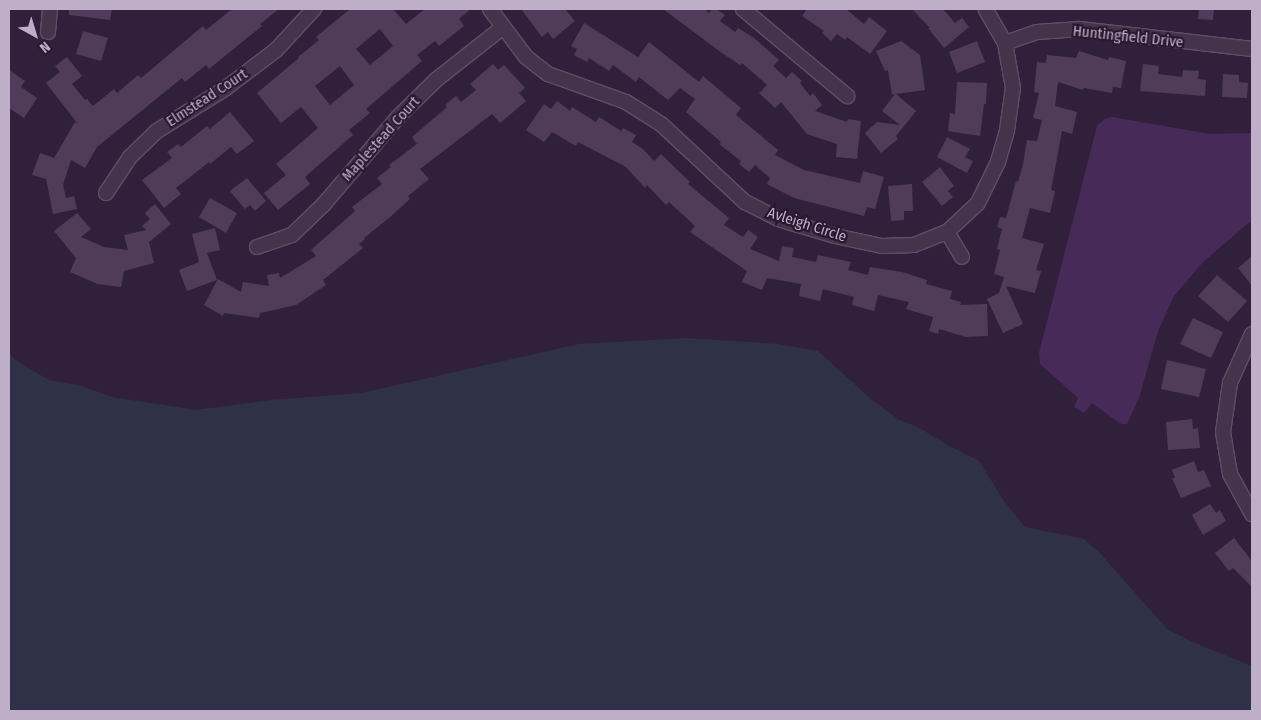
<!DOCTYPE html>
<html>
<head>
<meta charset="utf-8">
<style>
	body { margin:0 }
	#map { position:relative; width:1261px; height:720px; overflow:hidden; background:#31203b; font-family:"Fira Sans Condensed",sans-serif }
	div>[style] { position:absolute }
	.green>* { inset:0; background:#2f3149 }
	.water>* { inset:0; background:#482a58 }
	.building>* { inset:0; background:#503b5b }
	.roads { filter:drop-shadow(1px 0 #5e4e66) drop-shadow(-1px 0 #5e4e66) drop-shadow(0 1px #5e4e66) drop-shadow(0 -1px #5e4e66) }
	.minor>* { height:14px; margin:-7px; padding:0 7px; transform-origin:7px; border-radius:7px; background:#43334b }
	span { translate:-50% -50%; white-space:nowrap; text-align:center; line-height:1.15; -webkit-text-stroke:4.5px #28192f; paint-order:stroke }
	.street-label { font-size:15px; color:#bfaec7 }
	.frame { position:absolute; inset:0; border:10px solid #bfaec7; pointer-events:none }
	.north { position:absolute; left:10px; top:10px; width:50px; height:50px; -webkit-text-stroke:4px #28192f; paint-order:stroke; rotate:141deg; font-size:14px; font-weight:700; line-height:20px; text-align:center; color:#bfaec7 }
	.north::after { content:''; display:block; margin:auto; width:18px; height:22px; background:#bfaec7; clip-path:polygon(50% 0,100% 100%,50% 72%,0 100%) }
</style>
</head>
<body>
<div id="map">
	<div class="green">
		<i style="clip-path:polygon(687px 338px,778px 344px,818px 351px,872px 400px,899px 420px,918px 427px,947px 445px,979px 461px,1004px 501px,1025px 527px,1084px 539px,1099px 552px,1167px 629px,1195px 643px,1252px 666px,1252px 711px,9px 711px,9px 353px,15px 360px,49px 380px,82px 386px,112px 397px,196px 410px,270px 400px,361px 393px,579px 344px)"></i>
	</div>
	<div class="water">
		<i style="clip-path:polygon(1112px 117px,1210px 134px,1252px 133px,1252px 220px,1203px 262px,1174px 296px,1158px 331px,1139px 398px,1127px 424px,1121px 424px,1092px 403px,1084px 413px,1074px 407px,1078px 398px,1040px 364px,1039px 353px,1097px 126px,1105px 119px)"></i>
	</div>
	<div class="building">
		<i style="clip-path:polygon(69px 9px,112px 9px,110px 20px,69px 15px)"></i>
		<i style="clip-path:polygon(232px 9px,279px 9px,260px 24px,262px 26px,209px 69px,206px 65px,185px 82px,182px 78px,97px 147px,85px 168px,71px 160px,63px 185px,66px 198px,74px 196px,77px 209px,53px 214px,46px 179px,32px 175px,40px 153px,54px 158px,75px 122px,78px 124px,46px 83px,60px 72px,55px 66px,67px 57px,82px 76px,72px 84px,85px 100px,87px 99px,93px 106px,114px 89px,117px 93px,138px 75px,141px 78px,203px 26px,206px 30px)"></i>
		<i style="clip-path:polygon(evenodd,350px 9px,393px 9px,406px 24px,425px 9px,471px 9px,459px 19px,464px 26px,439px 46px,435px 41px,417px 55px,422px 61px,366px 109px,370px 113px,349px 130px,353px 135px,305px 177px,310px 184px,278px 210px,264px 193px,286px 175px,276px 164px,318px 128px,301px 107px,281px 123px,257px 93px,299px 58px,298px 57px,319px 40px,316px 37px,350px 9px,380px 29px,393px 46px,370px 65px,356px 49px,380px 29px,350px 9px,340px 66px,354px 85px,330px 105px,315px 86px,340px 66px)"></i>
		<i style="clip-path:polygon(521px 9px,565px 9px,575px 21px,553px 39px,548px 32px,542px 37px)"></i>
		<i style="clip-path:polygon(663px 9px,704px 9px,709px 13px,712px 9px,716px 9px,725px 15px,720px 21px,735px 32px,738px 28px,754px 38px,779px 60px,773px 66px,786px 78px,792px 72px,802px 81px,800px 83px,810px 96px,813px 93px,822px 105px,815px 111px,847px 122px,848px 119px,861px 121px,857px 159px,836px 157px,837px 144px,807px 134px,781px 102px,775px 108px,759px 93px,767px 85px,742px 63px,740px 65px,722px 53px)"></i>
		<i style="clip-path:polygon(807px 9px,846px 9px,864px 24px,869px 17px,887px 31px,870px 54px,847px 37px,845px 40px,837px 34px,831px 41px,822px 33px,824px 31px,802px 16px)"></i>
		<i style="clip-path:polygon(912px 9px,943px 9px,955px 23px,962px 18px,969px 27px,944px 48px,928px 28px,930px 28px)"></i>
		<i style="clip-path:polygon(1199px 9px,1214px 9px,1213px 20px,1198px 19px)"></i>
		<i style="clip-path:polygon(584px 23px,638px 57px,649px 42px,699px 82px,703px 76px,741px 108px,736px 115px,778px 150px,775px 155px,804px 170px,860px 183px,863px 171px,884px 177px,875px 209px,867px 207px,864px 216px,794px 198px,767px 184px,770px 178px,755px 165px,749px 172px,739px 164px,741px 161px,719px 144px,721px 142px,686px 112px,695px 99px,680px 88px,668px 100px,639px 77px,636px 82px,613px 65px,609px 71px,589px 58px,587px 62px,574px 55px,577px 49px,571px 46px)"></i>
		<i style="clip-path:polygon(83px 31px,108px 38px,101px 61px,76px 54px)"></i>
		<i style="clip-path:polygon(901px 41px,920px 55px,925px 90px,896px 94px,916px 111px,896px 136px,898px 139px,881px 153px,865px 133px,877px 122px,900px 125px,882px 111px,895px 94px,892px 95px,888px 70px,885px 71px,876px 51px)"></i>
		<i style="clip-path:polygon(977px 41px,985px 62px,957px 73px,949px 52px)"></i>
		<i style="clip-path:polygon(1079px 51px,1108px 60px,1109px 57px,1126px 61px,1121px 88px,1113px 87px,1112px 93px,1084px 88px,1083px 90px,1058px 82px,1055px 106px,1077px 112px,1072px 134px,1062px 131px,1051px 190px,1055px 191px,1050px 213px,1030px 208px,1022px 238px,1044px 244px,1036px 270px,1041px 271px,1035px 293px,1006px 286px,1023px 324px,1003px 333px,987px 299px,999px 293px,1004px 277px,994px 274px,1000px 250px,997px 249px,1002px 229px,997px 227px,1000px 217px,1006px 218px,1016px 181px,1018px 182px,1023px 164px,1027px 140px,1037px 141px,1042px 120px,1033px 118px,1039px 93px,1034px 92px,1037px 62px,1046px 63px,1047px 55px,1076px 58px)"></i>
		<i style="clip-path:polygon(493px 64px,498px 70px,504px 65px,517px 79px,525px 88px,519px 93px,526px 101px,500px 123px,492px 114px,420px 169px,429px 179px,408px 196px,410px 199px,390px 217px,364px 238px,365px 239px,359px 244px,363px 248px,323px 280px,326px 285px,296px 305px,260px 313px,259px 318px,224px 313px,223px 316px,204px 305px,218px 279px,241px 292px,243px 282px,269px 286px,267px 275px,279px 273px,280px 278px,316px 256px,311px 250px,355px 211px,352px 207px,382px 184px,377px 178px,391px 167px,389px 165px,417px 144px,412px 137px,447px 107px,445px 105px,456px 96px,461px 102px,476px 90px,470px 84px)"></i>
		<i style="clip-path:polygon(1143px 64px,1159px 66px,1158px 74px,1182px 77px,1183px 70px,1199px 71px,1198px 79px,1206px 80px,1205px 96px,1140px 91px)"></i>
		<i style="clip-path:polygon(9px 70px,25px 81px,21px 87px,37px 98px,24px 118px,9px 108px)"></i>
		<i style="clip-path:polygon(1223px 74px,1239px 75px,1239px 82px,1248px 83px,1247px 98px,1222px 97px)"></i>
		<i style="clip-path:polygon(957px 82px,987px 83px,986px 104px,984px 104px,980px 136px,948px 131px,950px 113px,955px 114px)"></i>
		<i style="clip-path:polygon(557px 101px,570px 111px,572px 107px,596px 122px,599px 117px,621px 131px,623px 128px,636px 135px,632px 142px,643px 149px,654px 161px,661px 154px,690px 182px,688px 184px,729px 218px,724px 225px,743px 237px,748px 230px,758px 237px,750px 249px,779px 261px,782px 246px,794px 248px,792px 257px,816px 262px,818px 255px,851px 262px,848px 270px,868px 275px,870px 267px,902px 272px,927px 280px,926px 284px,952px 291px,950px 299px,961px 302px,960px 305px,987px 304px,988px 336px,966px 337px,939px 329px,938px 334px,929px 331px,933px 317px,906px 309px,909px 302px,878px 295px,874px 311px,852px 305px,854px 297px,823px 289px,820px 301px,799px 296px,801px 284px,767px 278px,762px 290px,742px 282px,747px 271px,690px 232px,695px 226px,669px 202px,666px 205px,647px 185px,645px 188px,626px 167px,578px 142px,576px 146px,552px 132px,544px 142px,526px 130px,544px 104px,551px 109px)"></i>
		<i style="clip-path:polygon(230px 112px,254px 141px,237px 154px,231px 147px,210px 164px,209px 162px,176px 188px,181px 194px,164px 208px,142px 180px,172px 158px,167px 152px,178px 144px,181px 147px,207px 126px,210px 129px)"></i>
		<i style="clip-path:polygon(947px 137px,970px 149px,965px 157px,973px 161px,967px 173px,937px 157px)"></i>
		<i style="clip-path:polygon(940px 167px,954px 186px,948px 191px,953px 197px,942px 206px,922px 182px)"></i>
		<i style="clip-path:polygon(247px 178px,266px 201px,255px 211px,250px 205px,245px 209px,230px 191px)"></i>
		<i style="clip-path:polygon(912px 184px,913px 211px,904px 211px,904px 220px,891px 221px,888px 186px)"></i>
		<i style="clip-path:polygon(210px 198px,237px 213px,226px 233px,199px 217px)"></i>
		<i style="clip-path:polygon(155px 204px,171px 224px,149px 242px,154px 263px,124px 271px,121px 287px,98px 284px,70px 272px,76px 258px,54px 231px,77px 213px,91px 229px,81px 237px,104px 247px,128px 250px,124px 235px,146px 230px,142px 226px,150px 219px,145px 213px)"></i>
		<i style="clip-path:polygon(215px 228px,220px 250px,207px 253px,217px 280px,187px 291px,179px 270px,199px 262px,192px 234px)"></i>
		<i style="clip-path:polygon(1252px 256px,1252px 286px,1238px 268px)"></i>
		<i style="clip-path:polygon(1217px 275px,1247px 301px,1228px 322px,1198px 296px)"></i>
		<i style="clip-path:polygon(1193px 318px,1223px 332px,1211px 358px,1180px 344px)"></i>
		<i style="clip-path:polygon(1167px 360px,1206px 369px,1199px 397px,1161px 389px)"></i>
		<i style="clip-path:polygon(1192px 419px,1193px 429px,1198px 428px,1200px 448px,1168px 450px,1166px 422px)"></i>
		<i style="clip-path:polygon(1194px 461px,1198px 472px,1204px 470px,1211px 486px,1181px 498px,1172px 478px,1175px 478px,1172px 470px)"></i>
		<i style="clip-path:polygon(1210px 504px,1216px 513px,1220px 510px,1226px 521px,1203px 535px,1192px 515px)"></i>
		<i style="clip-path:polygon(1234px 538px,1252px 561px,1252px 587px,1233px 568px,1229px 571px,1215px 553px)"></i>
	</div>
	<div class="roads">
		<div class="minor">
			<i style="left:490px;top:9px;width:60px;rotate:53.1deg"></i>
			<i style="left:526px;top:57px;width:28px;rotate:38deg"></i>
			<i style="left:548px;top:74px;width:83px;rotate:19.7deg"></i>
			<i style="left:626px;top:102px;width:41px;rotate:32.2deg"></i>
			<i style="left:661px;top:124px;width:115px;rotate:42.9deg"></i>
			<i style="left:745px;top:202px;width:37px;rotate:27deg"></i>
			<i style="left:778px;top:219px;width:59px;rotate:16.6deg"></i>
			<i style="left:835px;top:236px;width:48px;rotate:12deg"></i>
			<i style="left:882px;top:246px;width:32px;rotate:-2deg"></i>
			<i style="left:914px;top:245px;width:35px;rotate:-22deg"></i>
			<i style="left:947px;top:232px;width:42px;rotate:-43.1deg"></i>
			<i style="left:978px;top:203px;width:46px;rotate:-64deg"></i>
			<i style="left:998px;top:162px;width:33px;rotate:-74deg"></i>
			<i style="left:1007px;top:130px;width:42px;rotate:-81.9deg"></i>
			<i style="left:1013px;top:88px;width:46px;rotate:-100.1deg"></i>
			<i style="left:1005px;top:43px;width:39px;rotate:-120deg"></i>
			<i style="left:743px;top:9px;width:136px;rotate:39.9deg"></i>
			<i style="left:48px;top:32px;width:23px;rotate:-85deg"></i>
			<i style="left:1005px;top:43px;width:34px;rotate:-19deg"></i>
			<i style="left:1037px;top:32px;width:43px;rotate:-4deg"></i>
			<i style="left:1080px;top:29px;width:173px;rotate:6.6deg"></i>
			<i style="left:106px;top:193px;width:43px;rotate:-56.3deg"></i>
			<i style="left:130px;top:157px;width:37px;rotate:-44deg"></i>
			<i style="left:157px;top:131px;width:81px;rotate:-31.9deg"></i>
			<i style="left:226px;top:88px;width:63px;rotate:-37.2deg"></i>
			<i style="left:276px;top:50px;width:56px;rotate:-47.2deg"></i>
			<i style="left:947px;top:232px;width:29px;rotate:59deg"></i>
			<i style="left:257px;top:247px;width:37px;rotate:-19deg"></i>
			<i style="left:292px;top:235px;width:45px;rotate:-44.1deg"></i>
			<i style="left:324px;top:204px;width:114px;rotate:-49.6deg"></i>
			<i style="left:398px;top:117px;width:53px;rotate:-44.2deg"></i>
			<i style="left:436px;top:80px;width:85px;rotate:-38.3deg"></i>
			<i style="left:1252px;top:334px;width:54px;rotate:114.2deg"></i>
			<i style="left:1230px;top:383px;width:49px;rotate:98.1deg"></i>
			<i style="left:1223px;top:432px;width:43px;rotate:80.5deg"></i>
			<i style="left:1230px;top:474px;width:46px;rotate:61.2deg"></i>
		</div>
	</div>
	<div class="street-label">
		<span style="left:1128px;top:37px;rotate:6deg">Huntingfield Drive</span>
		<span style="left:207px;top:98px;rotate:-33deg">Elmstead Court</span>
		<span style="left:381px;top:139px;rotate:-48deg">Maplestead Court</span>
		<span style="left:807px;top:225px;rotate:18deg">Avleigh Circle</span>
	</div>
	<div class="frame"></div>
	<div class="north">N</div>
</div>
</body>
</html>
